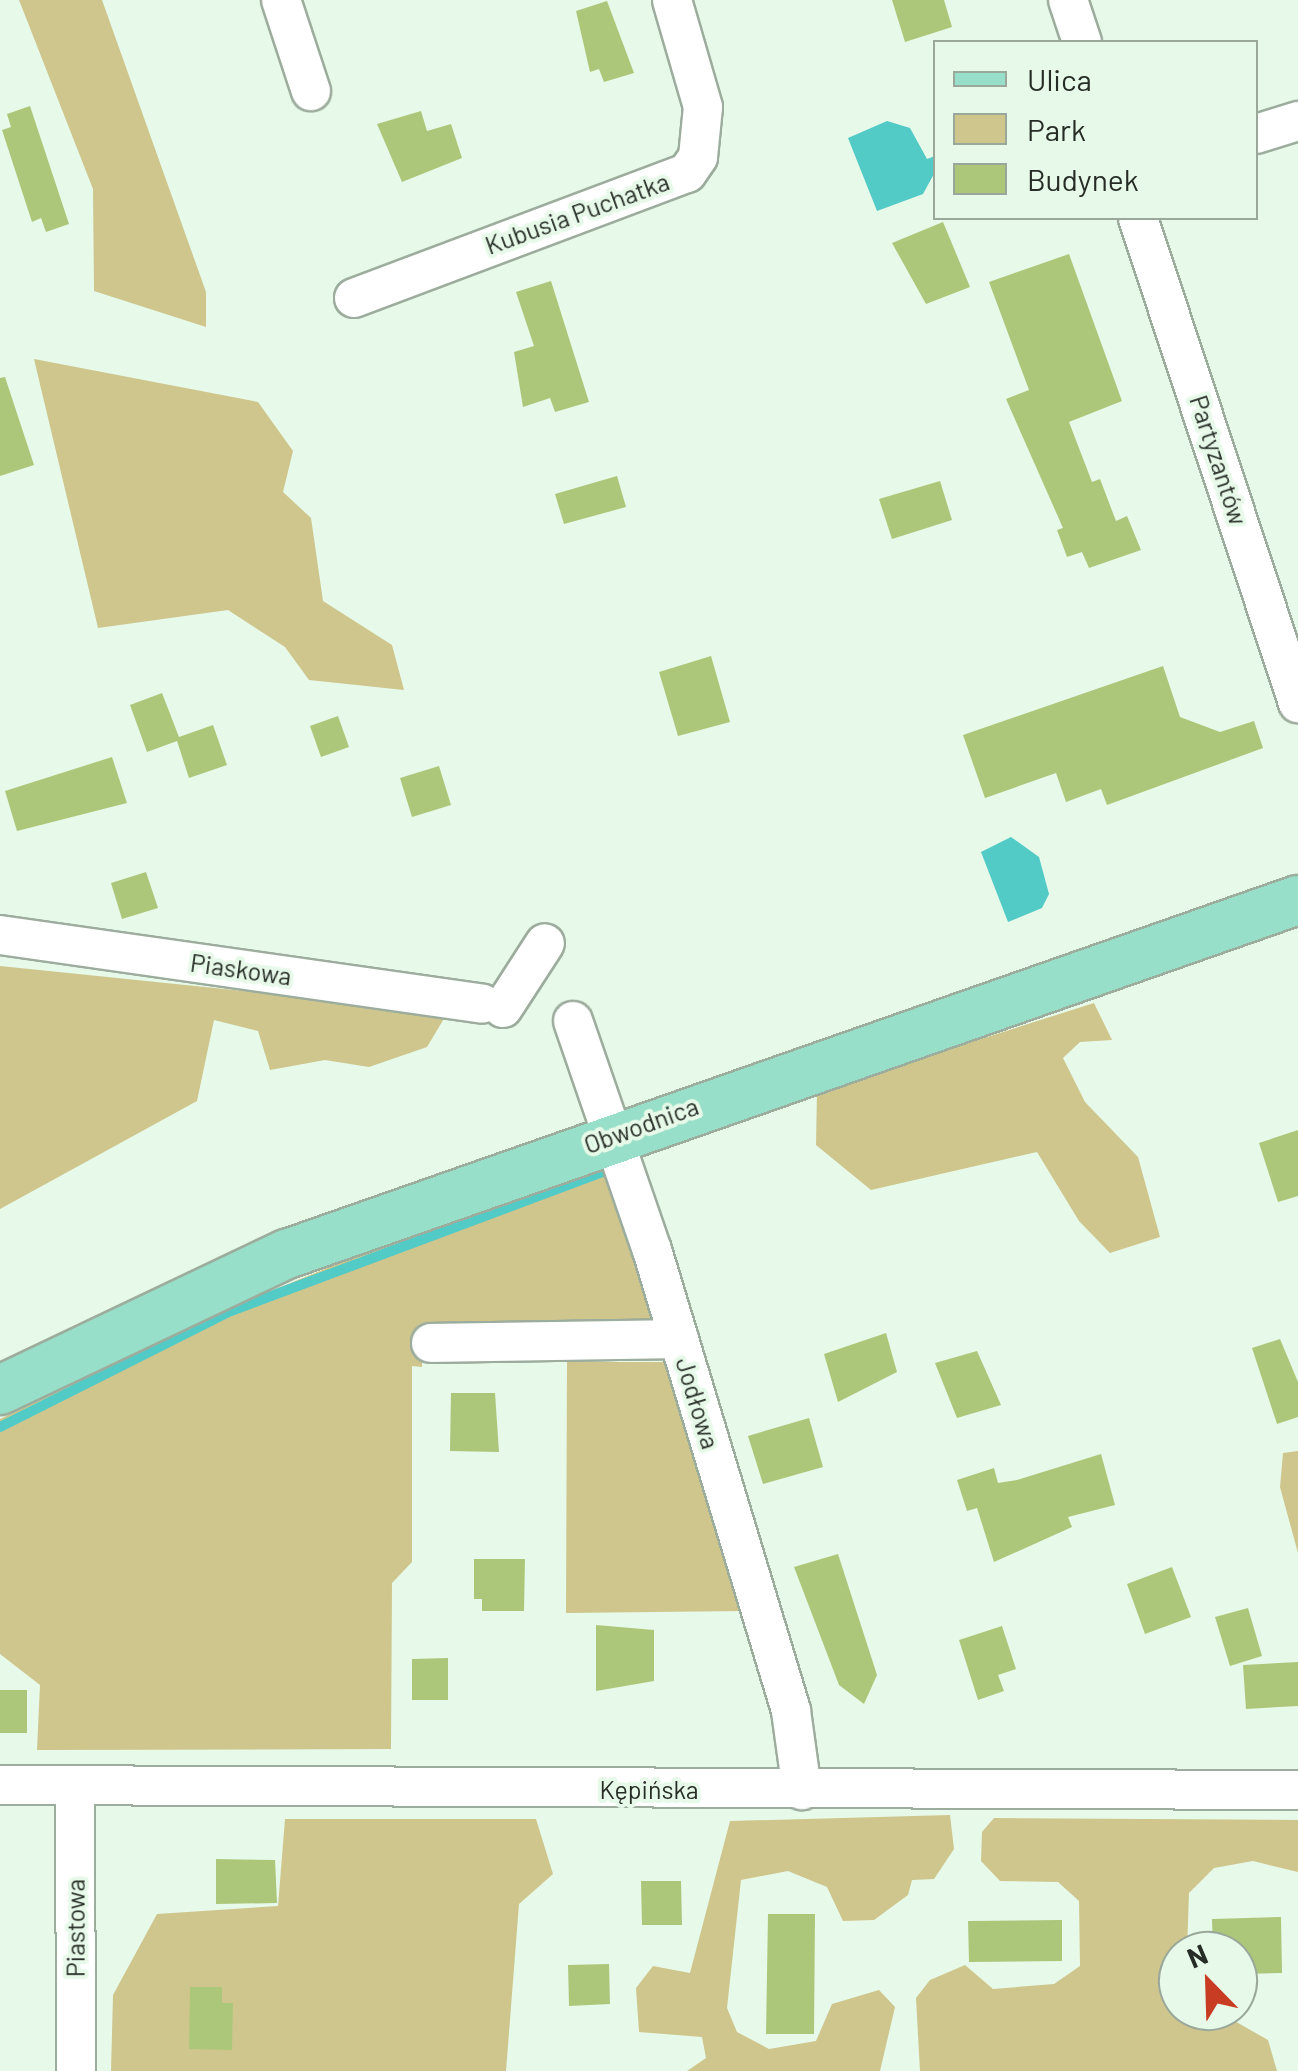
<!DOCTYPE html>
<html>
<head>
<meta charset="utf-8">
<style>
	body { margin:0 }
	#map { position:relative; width:1298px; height:2071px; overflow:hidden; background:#e7f9e8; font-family:Barlow,sans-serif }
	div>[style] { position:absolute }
	.green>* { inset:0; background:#cec68d }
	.water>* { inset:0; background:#52cac6 }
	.stream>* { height:10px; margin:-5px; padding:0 5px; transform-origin:5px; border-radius:5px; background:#52cac6 }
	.building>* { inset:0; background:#adc77a }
	.roads { filter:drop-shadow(2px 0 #9cac9d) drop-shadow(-2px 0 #9cac9d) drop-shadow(0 2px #9cac9d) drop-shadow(0 -2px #9cac9d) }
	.minor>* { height:38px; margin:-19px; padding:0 19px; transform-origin:19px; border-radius:19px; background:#fff }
	.major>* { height:48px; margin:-24px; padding:0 24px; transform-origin:24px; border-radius:24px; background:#97dfc8 }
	span { translate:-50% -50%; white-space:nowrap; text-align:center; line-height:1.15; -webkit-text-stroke:8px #e7f9e8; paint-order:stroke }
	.street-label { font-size:25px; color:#262d27 }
	.legend { position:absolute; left:933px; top:40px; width:325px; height:180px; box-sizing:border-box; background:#e7f9e8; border:2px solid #9aa79b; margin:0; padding:12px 18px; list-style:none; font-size:30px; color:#262d27 }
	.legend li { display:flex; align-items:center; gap:20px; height:50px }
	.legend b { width:50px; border:2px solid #9aa79b }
	.north { position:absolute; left:1158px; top:1931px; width:100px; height:100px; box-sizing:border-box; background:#e7f9e8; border:2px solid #9aa79b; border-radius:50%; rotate:337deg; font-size:28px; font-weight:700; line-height:40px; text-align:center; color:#262d27 }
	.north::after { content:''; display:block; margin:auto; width:35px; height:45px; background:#c73c22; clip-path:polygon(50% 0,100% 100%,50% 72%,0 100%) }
</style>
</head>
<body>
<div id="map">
	<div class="green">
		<i style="clip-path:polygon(19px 0,102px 0,206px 292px,206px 327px,94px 291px,93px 189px)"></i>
		<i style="clip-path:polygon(34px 359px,258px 402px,293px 451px,283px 492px,311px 518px,323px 601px,392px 645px,404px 690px,309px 680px,285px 647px,228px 610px,98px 628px)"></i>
		<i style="clip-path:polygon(0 966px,448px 1012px,427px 1047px,369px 1067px,325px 1060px,270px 1070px,258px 1031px,214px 1020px,197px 1101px,0 1209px)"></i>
		<i style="clip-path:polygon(1094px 1003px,1112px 1040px,1080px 1042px,1063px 1058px,1085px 1102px,1138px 1157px,1160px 1237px,1110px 1253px,1079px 1221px,1037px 1152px,871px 1190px,816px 1145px,817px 1091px)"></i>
		<i style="clip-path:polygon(602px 1156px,659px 1335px,423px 1337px,422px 1367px,412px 1366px,412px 1562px,392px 1583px,391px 1749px,37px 1750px,40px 1685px,0 1654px,0 1419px,266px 1293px)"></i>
		<i style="clip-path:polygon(567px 1362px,664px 1362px,743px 1611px,566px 1613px)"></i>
		<i style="clip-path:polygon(1298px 1451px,1298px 1553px,1280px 1487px,1283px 1453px)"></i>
		<i style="clip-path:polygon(950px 1815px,954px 1849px,934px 1879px,912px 1880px,908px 1895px,874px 1920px,843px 1921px,827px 1887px,788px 1871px,741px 1880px,727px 2008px,737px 2032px,769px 2049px,816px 2041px,832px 2004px,879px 1990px,895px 2007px,880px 2071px,687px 2071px,706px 2058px,702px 2037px,639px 2032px,636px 1988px,653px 1966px,690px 1973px,730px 1821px)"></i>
		<i style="clip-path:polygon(994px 1818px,1298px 1820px,1298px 1872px,1253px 1861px,1214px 1868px,1189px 1893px,1187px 1951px,1178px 1951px,1178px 2011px,1217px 2011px,1268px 2040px,1277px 2071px,920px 2071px,916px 1998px,930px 1980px,965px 1965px,993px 1989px,1054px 1984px,1080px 1966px,1079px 1901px,1058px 1882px,1000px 1881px,981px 1861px,982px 1832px)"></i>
		<i style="clip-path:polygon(285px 1819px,536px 1819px,553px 1874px,519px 1904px,506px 2071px,111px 2071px,113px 1995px,157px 1914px,278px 1906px)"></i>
	</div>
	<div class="water">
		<i style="clip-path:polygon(887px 121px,910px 128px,927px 159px,935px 156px,935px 172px,923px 194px,877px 211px,848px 138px)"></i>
		<i style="clip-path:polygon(1011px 837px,1039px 857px,1049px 894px,1042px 908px,1008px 922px,981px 852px)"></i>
	</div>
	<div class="stream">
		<i style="left:0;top:1427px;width:258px;rotate:-26.7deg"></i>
		<i style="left:231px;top:1311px;width:395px;rotate:-20.5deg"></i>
	</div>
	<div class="building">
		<i style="clip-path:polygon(892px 0,944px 0,952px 27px,905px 42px)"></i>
		<i style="clip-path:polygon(607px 1px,634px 73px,604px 82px,599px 69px,590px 72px,576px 11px)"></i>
		<i style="clip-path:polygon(30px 106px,69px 224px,46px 232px,41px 218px,32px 222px,2px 130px,11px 127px,7px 114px)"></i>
		<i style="clip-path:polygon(421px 111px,427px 131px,451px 124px,462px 158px,402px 182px,377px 124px)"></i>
		<i style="clip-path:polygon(943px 222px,970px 287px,926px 304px,892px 243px)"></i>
		<i style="clip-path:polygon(1069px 254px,1122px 401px,1069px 422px,1092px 482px,1100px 479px,1116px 521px,1127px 516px,1141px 550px,1089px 568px,1082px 552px,1067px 557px,1057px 530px,1063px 528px,1006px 399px,1029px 390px,989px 282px)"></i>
		<i style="clip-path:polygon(551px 281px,589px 402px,555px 412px,550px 398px,523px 407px,514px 352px,534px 346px,516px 292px)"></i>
		<i style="clip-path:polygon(5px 377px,34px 465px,0 476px,0 378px)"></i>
		<i style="clip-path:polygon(617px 476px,626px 507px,564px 524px,555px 494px)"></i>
		<i style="clip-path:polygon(940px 481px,952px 520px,892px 539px,879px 499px)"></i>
		<i style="clip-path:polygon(711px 656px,730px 722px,678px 736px,659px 672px)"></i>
		<i style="clip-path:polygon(1163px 666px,1180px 717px,1220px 732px,1254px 721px,1263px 748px,1107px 805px,1101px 789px,1066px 802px,1056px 773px,985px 798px,963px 735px)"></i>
		<i style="clip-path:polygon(162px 693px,179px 737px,213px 725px,227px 765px,189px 778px,177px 741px,147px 752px,130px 705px)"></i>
		<i style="clip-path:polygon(338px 716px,349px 747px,321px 757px,310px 726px)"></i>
		<i style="clip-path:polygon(112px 757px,127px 803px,17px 831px,5px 791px)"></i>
		<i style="clip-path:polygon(439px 766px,451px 805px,412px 817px,400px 778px)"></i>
		<i style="clip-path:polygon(146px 872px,158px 908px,122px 919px,111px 883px)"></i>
		<i style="clip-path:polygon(1298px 1130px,1298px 1196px,1278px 1202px,1259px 1143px)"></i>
		<i style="clip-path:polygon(886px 1333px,897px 1372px,838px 1402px,824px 1354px)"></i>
		<i style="clip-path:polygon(1280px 1339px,1298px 1382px,1298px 1417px,1277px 1424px,1252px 1348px)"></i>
		<i style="clip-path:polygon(977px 1351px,1001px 1405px,957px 1418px,935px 1363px)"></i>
		<i style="clip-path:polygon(451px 1393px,495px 1393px,499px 1452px,450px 1451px)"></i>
		<i style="clip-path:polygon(809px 1418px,823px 1467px,763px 1484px,748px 1436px)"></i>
		<i style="clip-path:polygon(1101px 1454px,1115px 1505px,1068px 1517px,1072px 1527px,994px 1562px,977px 1508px,967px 1511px,957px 1480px,994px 1468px,998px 1483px,1017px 1480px)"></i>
		<i style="clip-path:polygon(838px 1554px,877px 1675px,864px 1704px,839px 1685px,794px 1567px)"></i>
		<i style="clip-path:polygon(474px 1559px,525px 1559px,524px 1611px,482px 1611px,482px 1599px,474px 1599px)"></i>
		<i style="clip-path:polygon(1172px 1567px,1191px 1617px,1145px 1634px,1127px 1584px)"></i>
		<i style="clip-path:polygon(1248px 1608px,1262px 1656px,1230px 1666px,1215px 1617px)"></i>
		<i style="clip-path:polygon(596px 1625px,654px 1630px,654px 1681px,596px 1691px)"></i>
		<i style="clip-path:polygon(1002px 1626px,1016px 1669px,998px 1675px,1004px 1691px,978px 1700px,959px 1640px)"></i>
		<i style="clip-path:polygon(448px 1658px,448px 1700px,412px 1700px,412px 1659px)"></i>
		<i style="clip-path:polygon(1298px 1662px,1298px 1706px,1246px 1709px,1243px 1665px)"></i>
		<i style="clip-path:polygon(0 1690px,27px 1690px,27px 1733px,0 1733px)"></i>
		<i style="clip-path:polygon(216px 1859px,275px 1860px,277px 1903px,216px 1904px)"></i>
		<i style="clip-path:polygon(641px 1881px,681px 1881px,682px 1925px,642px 1925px)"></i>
		<i style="clip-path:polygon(768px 1914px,815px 1914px,814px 2034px,766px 2034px)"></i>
		<i style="clip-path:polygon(1281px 1917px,1282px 1973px,1238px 1974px,1238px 1951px,1213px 1951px,1212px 1919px)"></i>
		<i style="clip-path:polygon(1062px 1920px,1062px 1961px,969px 1962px,968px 1921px)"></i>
		<i style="clip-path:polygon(609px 1964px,610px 2004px,569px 2006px,568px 1965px)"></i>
		<i style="clip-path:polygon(190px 1987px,222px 1987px,222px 2003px,233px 2003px,232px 2050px,189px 2049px)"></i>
	</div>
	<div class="roads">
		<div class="minor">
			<i style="left:281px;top:0;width:96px;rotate:71.8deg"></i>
			<i style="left:1068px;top:0;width:44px;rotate:71.6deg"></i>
			<i style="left:1256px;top:134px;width:44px;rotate:-17.2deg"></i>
			<i style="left:1138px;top:218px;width:511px;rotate:71.74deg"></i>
			<i style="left:354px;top:298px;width:356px;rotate:-20.6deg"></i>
			<i style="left:687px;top:173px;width:19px;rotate:-55deg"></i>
			<i style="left:698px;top:157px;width:50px;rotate:-84.3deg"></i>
			<i style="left:703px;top:107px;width:111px;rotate:-106.2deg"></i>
			<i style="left:0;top:935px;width:487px;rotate:8.1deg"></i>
			<i style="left:503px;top:1008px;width:77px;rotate:-57.1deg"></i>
			<i style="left:573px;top:1021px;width:242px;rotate:71deg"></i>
			<i style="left:652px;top:1250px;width:481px;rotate:73.2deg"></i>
			<i style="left:791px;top:1711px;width:80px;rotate:82.1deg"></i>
			<i style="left:431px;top:1343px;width:248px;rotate:-0.9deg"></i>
			<i style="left:0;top:1785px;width:1298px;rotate:0.22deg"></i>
			<i style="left:75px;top:1785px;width:286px;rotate:89.8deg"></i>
		</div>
		<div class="major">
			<i style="left:0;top:1390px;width:318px;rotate:-25.4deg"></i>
			<i style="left:287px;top:1254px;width:1071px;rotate:-19.3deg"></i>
		</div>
	</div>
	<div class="street-label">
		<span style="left:577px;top:213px;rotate:-20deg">Kubusia Puchatka</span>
		<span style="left:1219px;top:460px;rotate:72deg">Partyzantów</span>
		<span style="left:241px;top:969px;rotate:8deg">Piaskowa</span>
		<span style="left:641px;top:1125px;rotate:-20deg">Obwodnica</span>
		<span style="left:698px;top:1403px;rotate:73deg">Jodłowa</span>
		<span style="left:649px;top:1789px">Kępińska</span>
		<span style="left:75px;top:1928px;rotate:-90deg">Piastowa</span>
	</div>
	<ul class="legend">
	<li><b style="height:12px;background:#97dfc8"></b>Ulica</li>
	<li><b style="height:28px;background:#cec68d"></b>Park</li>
	<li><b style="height:28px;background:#adc77a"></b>Budynek</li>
	</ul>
	<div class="north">N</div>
</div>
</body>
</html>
